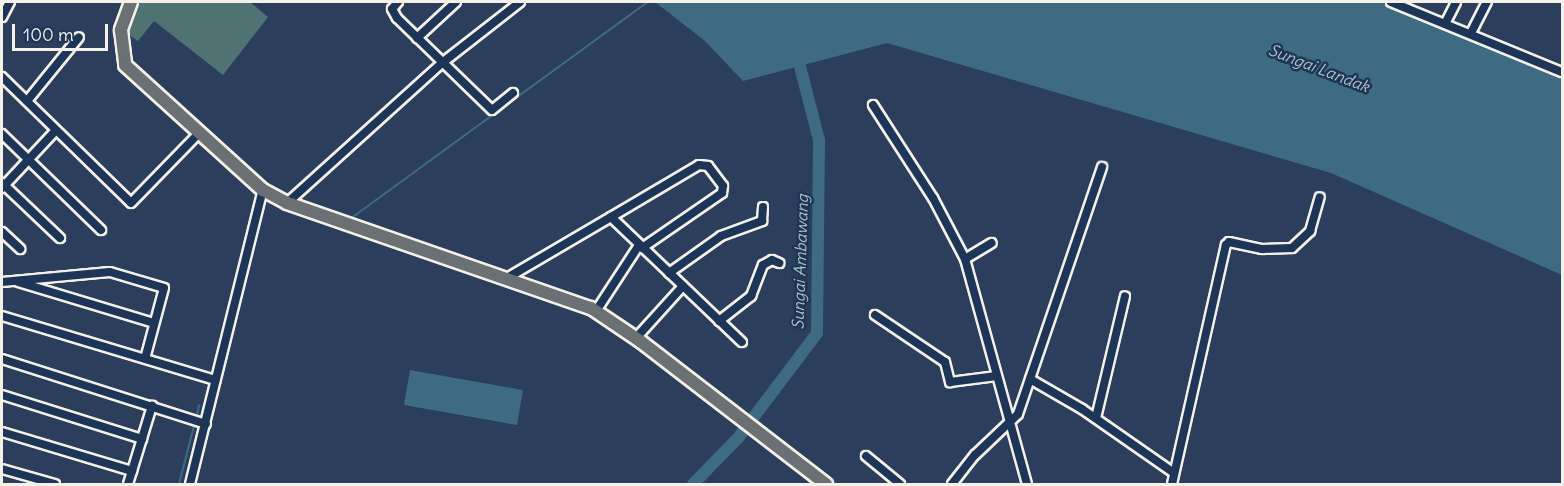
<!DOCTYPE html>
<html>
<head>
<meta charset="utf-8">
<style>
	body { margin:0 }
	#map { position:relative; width:1564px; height:486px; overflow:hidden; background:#2b3e5c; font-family:Delius,sans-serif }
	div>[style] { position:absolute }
	.green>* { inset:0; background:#507272 }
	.water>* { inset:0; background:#3e6a82 }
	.stream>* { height:2px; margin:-1px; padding:0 1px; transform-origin:1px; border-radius:1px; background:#3e6a82 }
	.river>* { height:12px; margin:-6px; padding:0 6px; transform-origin:6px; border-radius:6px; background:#3e6a82 }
	.roads { filter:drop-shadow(2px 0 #f4f1e8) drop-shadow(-2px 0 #f4f1e8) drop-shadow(0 2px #f4f1e8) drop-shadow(0 -2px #f4f1e8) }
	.minor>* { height:8px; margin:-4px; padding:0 4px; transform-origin:4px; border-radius:4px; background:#1d3557 }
	.primary>* { height:12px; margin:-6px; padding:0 6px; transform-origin:6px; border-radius:6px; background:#6a7074 }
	span { translate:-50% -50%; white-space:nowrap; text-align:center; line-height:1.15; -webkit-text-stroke:5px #1d3557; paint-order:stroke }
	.water-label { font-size:16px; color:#b4c2c4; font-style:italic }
	.frame { position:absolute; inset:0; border:3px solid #f4f1e8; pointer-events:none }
	.scale { position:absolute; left:12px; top:24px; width:96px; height:27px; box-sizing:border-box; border:3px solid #f4f1e8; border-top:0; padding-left:8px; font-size:18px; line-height:21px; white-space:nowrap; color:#f4f1e8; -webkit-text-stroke:4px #1d3557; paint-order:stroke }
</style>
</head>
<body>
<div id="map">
	<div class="green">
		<i style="clip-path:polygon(138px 2px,250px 2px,268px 17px,223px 75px,154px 21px,138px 41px,125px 32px)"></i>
	</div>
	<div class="water">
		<i style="clip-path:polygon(655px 2px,1383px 2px,1562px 76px,1562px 275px,1331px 173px,887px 43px,743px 81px,705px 41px)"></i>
		<i style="clip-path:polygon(410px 370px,523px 390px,517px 425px,404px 405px)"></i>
	</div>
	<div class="stream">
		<i style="left:350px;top:219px;width:369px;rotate:-36.1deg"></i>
		<i style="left:197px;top:416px;width:11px;rotate:-80deg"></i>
		<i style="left:179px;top:484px;width:60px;rotate:-75.5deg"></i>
	</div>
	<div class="river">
		<i style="left:693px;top:484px;width:64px;rotate:-45.6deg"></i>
		<i style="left:738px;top:438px;width:131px;rotate:-53deg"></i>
		<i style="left:817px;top:333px;width:193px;rotate:-89.4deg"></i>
		<i style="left:819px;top:140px;width:92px;rotate:-104.5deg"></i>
	</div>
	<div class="roads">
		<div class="minor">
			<i style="left:398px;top:2px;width:9px;rotate:131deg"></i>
			<i style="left:392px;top:9px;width:10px;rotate:61deg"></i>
			<i style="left:397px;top:18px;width:132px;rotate:44.1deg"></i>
			<i style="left:492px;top:110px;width:27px;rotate:-39deg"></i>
			<i style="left:1391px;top:2px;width:185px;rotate:22.3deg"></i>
			<i style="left:2px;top:17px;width:17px;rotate:-62deg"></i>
			<i style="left:1446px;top:22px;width:22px;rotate:-63deg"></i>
			<i style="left:1471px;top:33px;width:35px;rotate:-63deg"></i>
			<i style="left:417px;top:38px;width:53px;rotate:-42.7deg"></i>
			<i style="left:2px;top:77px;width:180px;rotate:44.3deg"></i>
			<i style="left:131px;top:203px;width:96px;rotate:-45.8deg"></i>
			<i style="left:27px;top:101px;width:82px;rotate:-50.9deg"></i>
			<i style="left:873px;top:105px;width:111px;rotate:57.2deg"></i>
			<i style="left:933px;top:198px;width:69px;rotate:62.3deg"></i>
			<i style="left:965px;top:259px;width:233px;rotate:74.6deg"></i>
			<i style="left:2px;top:134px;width:138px;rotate:44.1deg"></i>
			<i style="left:2px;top:183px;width:80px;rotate:43.5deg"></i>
			<i style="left:2px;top:188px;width:79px;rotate:-47deg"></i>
			<i style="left:287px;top:203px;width:209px;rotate:-42.1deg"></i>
			<i style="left:442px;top:63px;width:99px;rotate:-38deg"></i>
			<i style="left:611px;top:217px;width:102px;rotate:-30.6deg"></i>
			<i style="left:699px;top:165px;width:9px;rotate:6deg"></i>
			<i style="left:708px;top:166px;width:25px;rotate:53deg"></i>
			<i style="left:723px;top:186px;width:7px;rotate:98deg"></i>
			<i style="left:722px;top:193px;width:97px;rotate:145.5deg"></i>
			<i style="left:2px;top:232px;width:25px;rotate:43deg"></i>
			<i style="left:965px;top:259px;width:31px;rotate:-31deg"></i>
			<i style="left:669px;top:273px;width:64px;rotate:-35.4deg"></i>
			<i style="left:721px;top:236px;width:44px;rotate:-20.1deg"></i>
			<i style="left:762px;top:221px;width:14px;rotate:-86deg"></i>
			<i style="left:507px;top:278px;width:121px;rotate:-30.4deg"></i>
			<i style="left:611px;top:217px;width:181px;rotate:43.7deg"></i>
			<i style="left:2px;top:282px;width:108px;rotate:-5.3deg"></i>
			<i style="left:110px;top:272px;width:56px;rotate:16.5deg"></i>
			<i style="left:164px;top:288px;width:73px;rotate:105deg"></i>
			<i style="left:18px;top:282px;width:142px;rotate:16.8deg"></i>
			<i style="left:596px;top:311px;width:79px;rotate:-56.9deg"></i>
			<i style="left:875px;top:315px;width:84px;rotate:33.9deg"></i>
			<i style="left:945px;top:362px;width:21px;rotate:76deg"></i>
			<i style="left:950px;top:382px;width:47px;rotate:-7.3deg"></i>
			<i style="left:2px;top:316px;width:223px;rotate:16.7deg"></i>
			<i style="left:719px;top:321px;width:41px;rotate:-38deg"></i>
			<i style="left:751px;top:296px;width:33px;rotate:-69deg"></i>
			<i style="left:763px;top:265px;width:10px;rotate:-29deg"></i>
			<i style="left:772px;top:260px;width:8px;rotate:23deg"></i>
			<i style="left:636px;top:338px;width:70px;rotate:-47.9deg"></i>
			<i style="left:2px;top:359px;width:214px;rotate:17.7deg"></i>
			<i style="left:1030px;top:379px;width:60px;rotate:30deg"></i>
			<i style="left:1082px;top:409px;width:112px;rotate:34.8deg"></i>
			<i style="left:2px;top:395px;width:147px;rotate:17.4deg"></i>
			<i style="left:1096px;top:418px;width:125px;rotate:-76.6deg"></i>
			<i style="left:2px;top:432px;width:136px;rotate:16.7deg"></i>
			<i style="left:866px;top:456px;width:44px;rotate:39.5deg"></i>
			<i style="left:2px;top:469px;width:55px;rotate:15.8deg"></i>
			<i style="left:128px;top:484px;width:82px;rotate:-72.9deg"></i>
			<i style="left:190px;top:484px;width:303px;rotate:-76.1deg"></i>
			<i style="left:952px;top:484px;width:37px;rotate:-52deg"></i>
			<i style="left:975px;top:455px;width:59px;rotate:-43.6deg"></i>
			<i style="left:1018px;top:414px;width:261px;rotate:-71.2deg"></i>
			<i style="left:1172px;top:484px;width:245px;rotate:-77.3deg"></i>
			<i style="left:1226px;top:245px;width:4px;rotate:-45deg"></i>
			<i style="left:1229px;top:242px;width:34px;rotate:12deg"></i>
			<i style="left:1262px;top:249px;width:30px;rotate:-2deg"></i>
			<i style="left:1292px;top:248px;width:25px;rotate:-43deg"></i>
			<i style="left:1310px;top:231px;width:35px;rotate:-74deg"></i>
		</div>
		<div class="primary">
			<i style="left:131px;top:2px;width:30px;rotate:110deg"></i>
			<i style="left:121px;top:30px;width:35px;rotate:83deg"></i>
			<i style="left:125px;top:65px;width:186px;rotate:42.2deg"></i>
			<i style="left:263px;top:190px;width:27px;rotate:28deg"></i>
			<i style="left:287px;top:203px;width:322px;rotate:19.1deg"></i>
			<i style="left:591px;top:308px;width:59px;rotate:34deg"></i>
			<i style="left:640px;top:341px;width:235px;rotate:37.6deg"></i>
		</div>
	</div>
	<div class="water-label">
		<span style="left:1319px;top:68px;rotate:21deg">Sungai Landak</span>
		<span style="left:800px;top:262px;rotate:-88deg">Sungai Ambawang</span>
	</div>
	<div class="frame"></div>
	<div class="scale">100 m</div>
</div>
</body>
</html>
